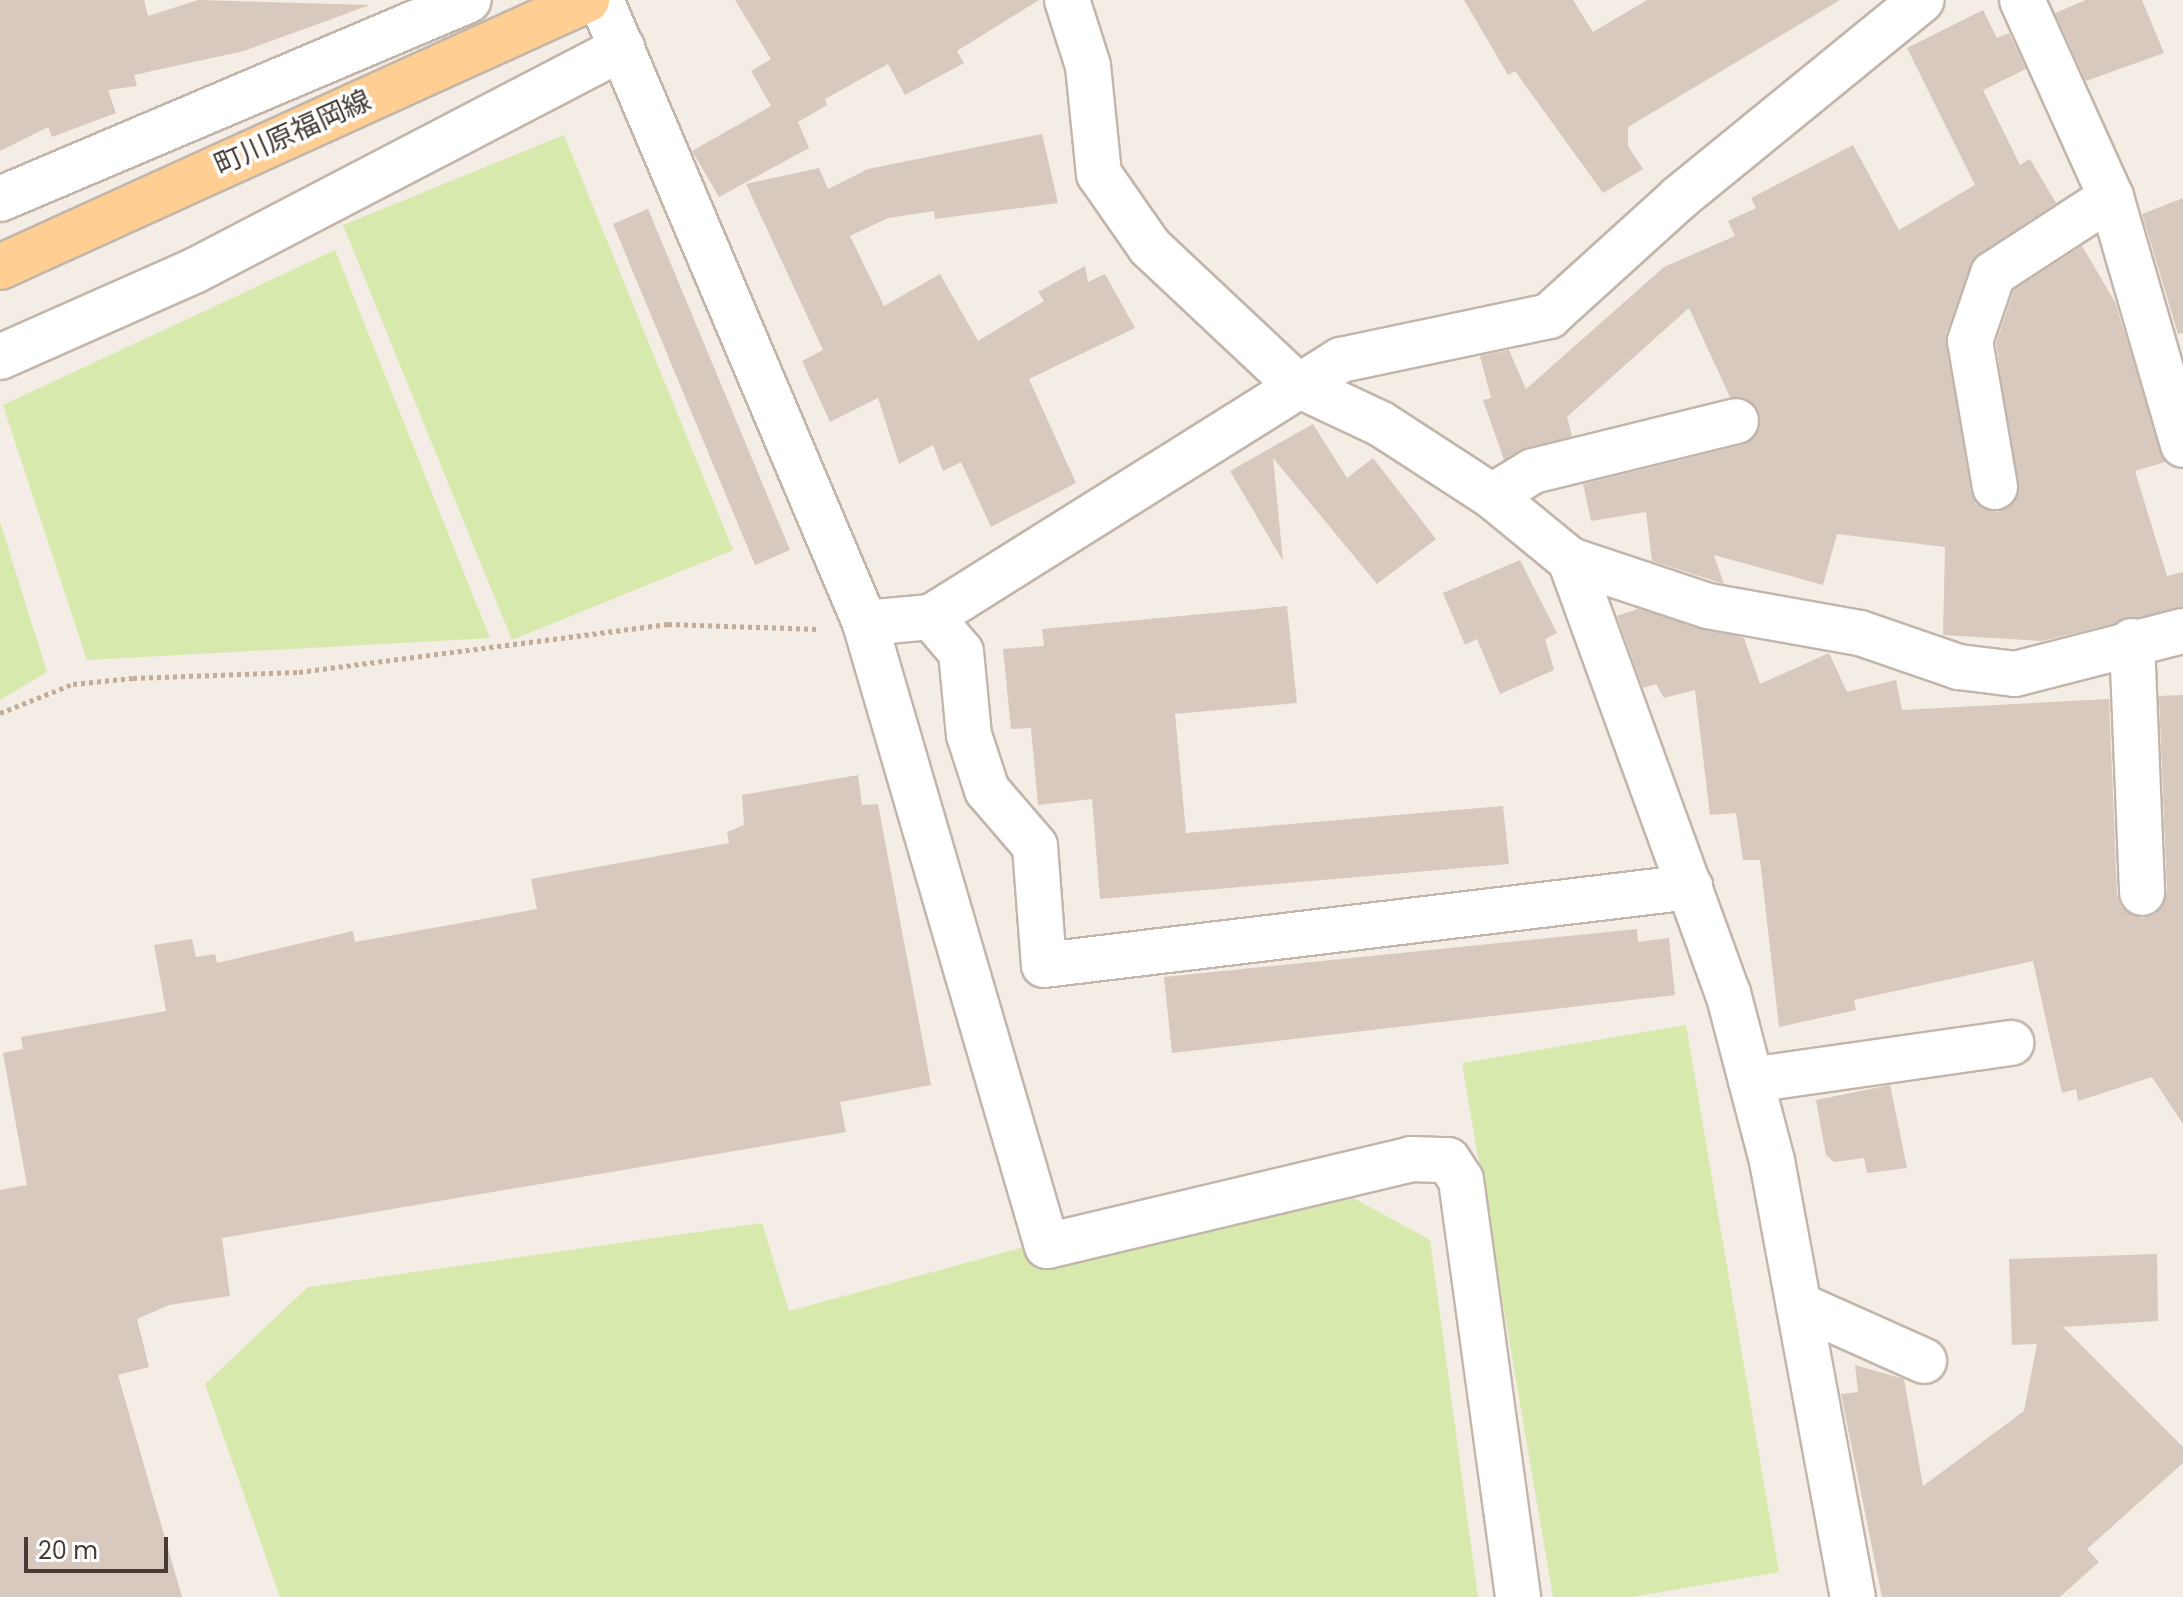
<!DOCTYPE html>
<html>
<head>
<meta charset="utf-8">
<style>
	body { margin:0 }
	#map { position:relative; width:2183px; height:1597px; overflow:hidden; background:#f3ede6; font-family:Poppins,"Noto Sans JP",sans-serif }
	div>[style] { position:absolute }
	.green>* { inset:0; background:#d8e9ad }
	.building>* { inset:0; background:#d8c9be }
	.path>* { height:5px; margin-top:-2.5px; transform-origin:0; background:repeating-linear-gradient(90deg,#c1ac99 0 4px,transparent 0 8px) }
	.roads { filter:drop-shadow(2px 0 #c2b6ab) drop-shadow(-2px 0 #c2b6ab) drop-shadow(0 2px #c2b6ab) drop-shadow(0 -2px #c2b6ab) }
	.minor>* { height:44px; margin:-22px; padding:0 22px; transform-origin:22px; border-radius:22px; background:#fff }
	.major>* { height:44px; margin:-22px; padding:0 22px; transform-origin:22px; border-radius:22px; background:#ffce93 }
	span { translate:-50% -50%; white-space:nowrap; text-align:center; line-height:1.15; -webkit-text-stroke:7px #fff; paint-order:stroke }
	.street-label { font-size:28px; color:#463c35 }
	.scale { position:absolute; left:24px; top:1537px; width:144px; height:36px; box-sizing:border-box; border:4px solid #463c35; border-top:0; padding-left:10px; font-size:24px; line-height:28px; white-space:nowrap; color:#463c35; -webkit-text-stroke:6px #fff; paint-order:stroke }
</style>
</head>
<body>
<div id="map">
	<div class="green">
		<i style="clip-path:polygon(564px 135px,733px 550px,512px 640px,343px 225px)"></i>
		<i style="clip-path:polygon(335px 250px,490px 638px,87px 660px,3px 405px)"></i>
		<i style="clip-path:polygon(0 522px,47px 672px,0 700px)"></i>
		<i style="clip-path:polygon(1686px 1025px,1779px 1572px,1632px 1597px,1553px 1597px,1462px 1063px)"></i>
		<i style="clip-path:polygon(1304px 1171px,1430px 1240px,1478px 1597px,280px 1597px,205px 1384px,308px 1287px,762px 1223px,789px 1311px)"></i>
	</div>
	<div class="building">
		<i style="clip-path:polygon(0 0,144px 0,148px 16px,198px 0,370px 5px,244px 51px,134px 75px,137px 86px,108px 90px,116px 113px,52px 137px,48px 127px,0 151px)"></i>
		<i style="clip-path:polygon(735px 0,1039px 0,957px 51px,964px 63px,905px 95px,888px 64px,825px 99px,827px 105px,798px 122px,809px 148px,719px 197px,692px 151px,771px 106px,751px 71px,771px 59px)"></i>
		<i style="clip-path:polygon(1464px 0,1573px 0,1593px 32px,1647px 0,1840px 0,1628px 127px,1628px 146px,1643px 169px,1603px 193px,1515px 71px,1508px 75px)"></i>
		<i style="clip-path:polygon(2086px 0,2142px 0,2164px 53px,2086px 81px,2055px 13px)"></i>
		<i style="clip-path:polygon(1983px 10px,1997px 38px,2009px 33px,2026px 69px,1983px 90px,2020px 165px,2030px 159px,2056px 203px,1979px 254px,1946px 333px,1971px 492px,1976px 504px,1998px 512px,2018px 496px,1996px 343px,2014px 290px,2082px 246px,2115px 302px,2165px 462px,2135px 471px,2167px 576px,2183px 572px,2183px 607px,2042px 641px,1943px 635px,1945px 547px,1837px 534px,1823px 585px,1714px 555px,1724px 584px,1652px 561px,1646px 512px,1591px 521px,1583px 484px,1742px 445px,1760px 427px,1753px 403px,1730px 397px,1689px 308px,1567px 417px,1572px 436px,1504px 460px,1483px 400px,1491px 398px,1480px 356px,1509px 350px,1526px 389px,1664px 267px,1735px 236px,1728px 221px,1756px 208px,1751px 198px,1853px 145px,1899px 230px,1975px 185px,1907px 48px)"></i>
		<i style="clip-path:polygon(1042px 134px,1058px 203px,935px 219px,934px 211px,888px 218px,850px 236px,884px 306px,940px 274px,978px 341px,1044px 301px,1038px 292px,1085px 266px,1088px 282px,1105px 274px,1135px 328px,1029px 379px,1076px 483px,991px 527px,961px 462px,943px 471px,933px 445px,899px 464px,878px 398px,830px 422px,802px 361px,823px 350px,746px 184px,819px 168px,828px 189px,868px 169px)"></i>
		<i style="clip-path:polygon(2183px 198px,2183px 333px,2178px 334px,2142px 214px)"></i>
		<i style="clip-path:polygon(648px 209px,790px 550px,755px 565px,613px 224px)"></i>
		<i style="clip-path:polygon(1313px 424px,1347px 478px,1373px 458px,1436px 539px,1377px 584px,1273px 458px,1283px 561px,1230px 471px)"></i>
		<i style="clip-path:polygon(1520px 560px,1557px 633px,1545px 639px,1554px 670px,1500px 694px,1477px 639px,1465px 645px,1443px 593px)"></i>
		<i style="clip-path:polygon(1287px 606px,1297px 703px,1175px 714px,1186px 833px,1503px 806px,1509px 864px,1100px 899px,1092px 799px,1038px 805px,1031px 728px,1011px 729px,1003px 649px,1044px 646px,1042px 629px)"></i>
		<i style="clip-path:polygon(1638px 609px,1744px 638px,1760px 684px,1829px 653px,1847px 692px,1896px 680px,1902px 710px,2109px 699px,2117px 894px,2121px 907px,2142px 918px,2156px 914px,2167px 892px,2159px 696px,2183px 695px,2183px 1124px,2152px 1077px,2078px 1101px,2076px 1089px,2062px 1093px,2033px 961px,1854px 1000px,1856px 1010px,1779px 1027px,1760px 860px,1743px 860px,1736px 813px,1710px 815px,1695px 690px,1664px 698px,1656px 684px,1643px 688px,1617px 616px)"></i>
		<i style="clip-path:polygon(858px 775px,862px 805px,878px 804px,931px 1085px,840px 1102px,846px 1132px,222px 1238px,230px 1296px,169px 1305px,137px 1319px,149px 1367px,118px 1375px,182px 1597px,0 1597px,0 1190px,27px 1185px,3px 1053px,23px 1049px,21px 1037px,166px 1011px,154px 945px,192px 939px,196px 957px,215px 954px,217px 963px,353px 931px,355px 942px,537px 909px,531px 879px,729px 843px,727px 832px,744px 825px,742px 795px)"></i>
		<i style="clip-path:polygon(1637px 929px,1638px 942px,1669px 938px,1675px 995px,1172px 1053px,1164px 977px)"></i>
		<i style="clip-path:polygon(1890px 1085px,1907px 1168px,1867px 1173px,1864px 1158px,1834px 1162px,1826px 1155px,1816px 1100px)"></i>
		<i style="clip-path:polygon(2157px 1254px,2158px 1321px,2063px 1327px,2183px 1447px,2183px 1463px,2087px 1549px,2099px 1562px,2060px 1597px,1882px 1597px,1841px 1394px,1858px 1392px,1855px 1365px,1904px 1379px,1923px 1486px,2024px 1411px,2037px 1344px,2012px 1345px,2009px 1259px)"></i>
	</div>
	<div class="path">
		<i style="left:0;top:713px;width:79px;rotate:-21.7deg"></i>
		<i style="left:73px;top:684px;width:60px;rotate:-5.7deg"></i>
		<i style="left:133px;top:678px;width:166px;rotate:-2.1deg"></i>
		<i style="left:299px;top:672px;width:372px;rotate:-7.4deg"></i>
		<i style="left:668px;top:624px;width:149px;rotate:1.9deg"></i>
	</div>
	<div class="roads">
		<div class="minor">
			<i style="left:601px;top:0;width:677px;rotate:67.03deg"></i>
			<i style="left:865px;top:623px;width:649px;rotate:73.72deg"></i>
			<i style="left:1047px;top:1246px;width:374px;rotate:-13.4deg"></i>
			<i style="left:1411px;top:1159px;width:37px;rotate:2deg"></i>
			<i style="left:1448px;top:1160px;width:24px;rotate:57deg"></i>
			<i style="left:1461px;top:1180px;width:421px;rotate:82.2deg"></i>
			<i style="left:1067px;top:0;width:69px;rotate:72.3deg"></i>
			<i style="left:1088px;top:66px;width:109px;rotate:84.2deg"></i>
			<i style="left:1099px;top:174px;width:89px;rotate:55.1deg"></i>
			<i style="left:1150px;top:247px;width:200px;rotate:43.2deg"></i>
			<i style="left:1296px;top:384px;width:94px;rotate:25.2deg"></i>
			<i style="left:1381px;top:424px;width:132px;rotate:33deg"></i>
			<i style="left:1492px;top:496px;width:101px;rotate:39.4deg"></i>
			<i style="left:1570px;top:560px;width:145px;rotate:18.4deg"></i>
			<i style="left:1708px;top:606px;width:154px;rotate:10.1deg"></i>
			<i style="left:1860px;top:633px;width:105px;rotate:19deg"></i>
			<i style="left:1959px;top:667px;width:56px;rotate:7.1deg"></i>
			<i style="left:2015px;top:674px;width:173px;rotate:-14.4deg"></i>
			<i style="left:2022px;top:0;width:216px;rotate:65.7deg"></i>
			<i style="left:2111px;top:197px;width:258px;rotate:73.8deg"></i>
			<i style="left:0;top:199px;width:509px;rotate:-22.99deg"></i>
			<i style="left:0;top:357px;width:212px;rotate:-23.9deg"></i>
			<i style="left:194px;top:271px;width:483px;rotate:-27.5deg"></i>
			<i style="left:1995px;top:487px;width:148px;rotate:-99.7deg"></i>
			<i style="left:1970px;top:341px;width:71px;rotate:-71.1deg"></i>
			<i style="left:1993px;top:274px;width:141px;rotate:-33.1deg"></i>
			<i style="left:1492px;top:496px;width:48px;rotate:-31.4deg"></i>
			<i style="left:1533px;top:471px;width:209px;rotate:-13.8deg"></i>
			<i style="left:1570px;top:560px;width:461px;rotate:70deg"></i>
			<i style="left:1728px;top:993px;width:174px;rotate:75.3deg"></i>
			<i style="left:1772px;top:1161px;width:443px;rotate:79.5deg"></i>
			<i style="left:931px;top:617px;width:46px;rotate:49.4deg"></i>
			<i style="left:961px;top:652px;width:83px;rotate:84.5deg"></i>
			<i style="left:969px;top:735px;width:58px;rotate:71.9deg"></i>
			<i style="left:987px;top:790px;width:74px;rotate:49.4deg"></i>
			<i style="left:1035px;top:846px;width:119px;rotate:85.7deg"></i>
			<i style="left:1044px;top:965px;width:651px;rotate:-6.88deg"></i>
			<i style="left:865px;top:623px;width:66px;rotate:-5.2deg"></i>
			<i style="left:931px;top:617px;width:484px;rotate:-32.1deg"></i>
			<i style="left:1341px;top:360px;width:213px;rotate:-11.9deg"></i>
			<i style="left:1549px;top:316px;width:176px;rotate:-42.2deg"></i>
			<i style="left:1679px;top:198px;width:313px;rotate:-39.2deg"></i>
			<i style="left:2132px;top:641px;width:252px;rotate:87.7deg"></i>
			<i style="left:1751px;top:1080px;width:263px;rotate:-8.1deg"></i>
			<i style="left:1799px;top:1305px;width:137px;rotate:24.1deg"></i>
		</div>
		<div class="major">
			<i style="left:0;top:267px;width:645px;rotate:-24.46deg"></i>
		</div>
	</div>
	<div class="street-label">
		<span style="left:293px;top:133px;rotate:-24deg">町川原福岡線</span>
	</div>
	<div class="scale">20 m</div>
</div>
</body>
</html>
